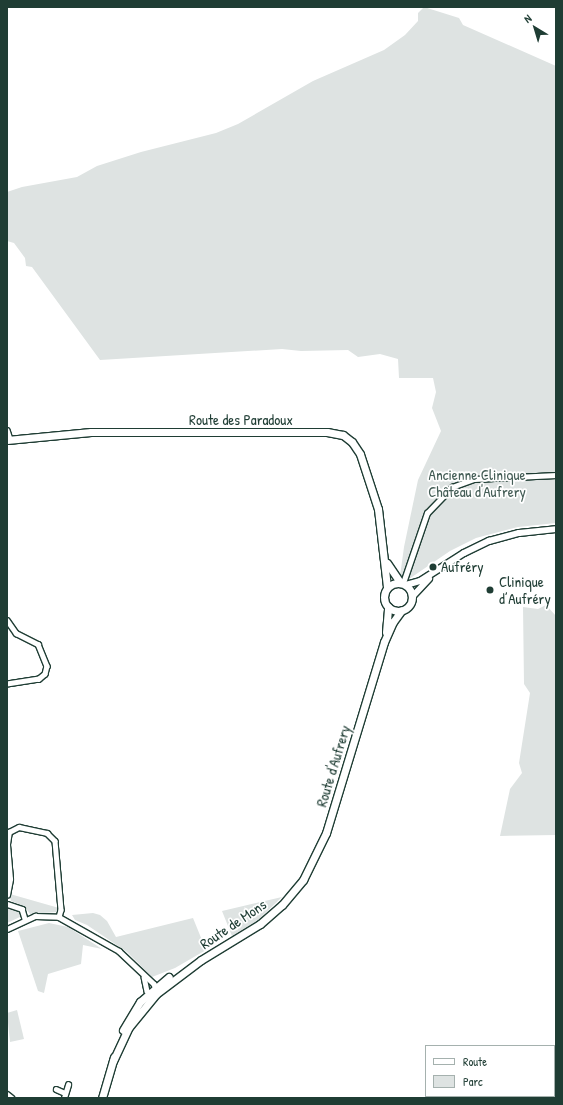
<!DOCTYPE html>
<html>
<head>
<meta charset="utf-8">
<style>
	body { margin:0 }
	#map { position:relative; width:563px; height:1105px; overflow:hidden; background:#fff; font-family:"Patrick Hand",sans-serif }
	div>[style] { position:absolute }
	.green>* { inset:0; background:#dee3e2 }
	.roads { filter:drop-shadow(1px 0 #1f3d34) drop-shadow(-1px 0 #1f3d34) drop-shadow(0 1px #1f3d34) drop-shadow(0 -1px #1f3d34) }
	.minor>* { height:4.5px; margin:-2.25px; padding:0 2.25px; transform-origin:2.25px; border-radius:2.25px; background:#fff }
	.tertiary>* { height:6px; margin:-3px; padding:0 3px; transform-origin:3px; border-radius:3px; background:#fff }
	.secondary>* { height:7px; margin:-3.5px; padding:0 3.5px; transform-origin:3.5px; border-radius:3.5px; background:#fff }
	.secondary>.ring { margin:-3.5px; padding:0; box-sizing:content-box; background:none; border:7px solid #fff; border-radius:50% }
	.dots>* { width:11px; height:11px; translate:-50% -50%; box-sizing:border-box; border:2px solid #fff; border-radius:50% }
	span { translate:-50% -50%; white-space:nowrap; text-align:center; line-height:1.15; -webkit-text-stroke:3.5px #fff; paint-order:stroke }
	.street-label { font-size:15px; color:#1f3d34 }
	.park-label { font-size:15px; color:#455e57 }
	.poi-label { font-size:15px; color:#1f3d34 }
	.left { translate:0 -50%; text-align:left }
	.frame { position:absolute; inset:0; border:8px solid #1f3d34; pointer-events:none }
	.legend { position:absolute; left:425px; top:1045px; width:130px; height:52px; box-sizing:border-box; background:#fff; border:1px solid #a5b1ae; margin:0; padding:5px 7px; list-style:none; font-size:12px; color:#1f3d34 }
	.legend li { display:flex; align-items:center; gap:8px; height:20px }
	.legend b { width:20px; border:1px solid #a5b1ae }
	.north { position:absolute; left:515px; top:8px; width:40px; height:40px; -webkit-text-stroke:3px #fff; paint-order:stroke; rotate:322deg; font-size:11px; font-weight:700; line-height:16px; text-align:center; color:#1f3d34 }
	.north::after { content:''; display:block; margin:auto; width:14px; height:18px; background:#1f3d34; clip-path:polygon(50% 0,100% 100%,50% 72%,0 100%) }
</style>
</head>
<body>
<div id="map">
	<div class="green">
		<i style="clip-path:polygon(424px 7px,459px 18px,463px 25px,556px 66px,556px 523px,518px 527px,476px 538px,450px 551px,409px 579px,400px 576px,404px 547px,418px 480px,441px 431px,432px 408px,436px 392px,433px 378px,399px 378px,398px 359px,380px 354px,358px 357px,348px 350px,301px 351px,282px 349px,100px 360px,32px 267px,26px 266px,25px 258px,14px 243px,7px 241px,7px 192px,22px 187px,77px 177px,97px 166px,141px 152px,216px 133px,238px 124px,313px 81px,384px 50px,405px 35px,418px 21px,418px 13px)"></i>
		<i style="clip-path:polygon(546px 605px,556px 616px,556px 835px,500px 836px,510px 789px,522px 773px,519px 763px,530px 693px,524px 684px,523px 607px,538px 609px)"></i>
		<i style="clip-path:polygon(10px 894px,59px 908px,56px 912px,30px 914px,24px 906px,11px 901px)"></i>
		<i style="clip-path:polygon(282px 897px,258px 920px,232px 936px,222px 911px)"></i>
		<i style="clip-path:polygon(7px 906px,17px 909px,21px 914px,20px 917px,7px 923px)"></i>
		<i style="clip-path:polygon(93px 913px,100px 915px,107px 921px,116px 937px,193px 918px,206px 950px,175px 968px,152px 977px,127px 952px,87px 925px,75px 920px,72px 915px)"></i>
		<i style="clip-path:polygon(49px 923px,68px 927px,102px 949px,83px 945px,81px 964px,48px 974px,44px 993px,38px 991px,18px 931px)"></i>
		<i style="clip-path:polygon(17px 1010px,24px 1039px,10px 1042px,7px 1013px)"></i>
	</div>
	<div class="roads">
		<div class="minor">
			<i style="left:7px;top:430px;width:9px;rotate:72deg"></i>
			<i style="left:403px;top:583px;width:74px;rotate:-71.1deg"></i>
			<i style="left:427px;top:513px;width:36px;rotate:-46deg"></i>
			<i style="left:452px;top:487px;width:23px;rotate:-20deg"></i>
			<i style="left:474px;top:479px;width:82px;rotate:-2.8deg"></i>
			<i style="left:7px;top:620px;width:16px;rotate:55deg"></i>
			<i style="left:16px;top:633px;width:25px;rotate:27deg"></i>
			<i style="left:38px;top:644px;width:24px;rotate:68deg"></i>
			<i style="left:47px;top:666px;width:8px;rotate:104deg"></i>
			<i style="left:45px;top:674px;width:8px;rotate:140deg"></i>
			<i style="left:39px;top:679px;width:32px;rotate:171deg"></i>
			<i style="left:7px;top:895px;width:16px;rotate:-79deg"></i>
			<i style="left:10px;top:879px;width:35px;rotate:-95deg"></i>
			<i style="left:7px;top:844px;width:12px;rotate:-81deg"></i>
			<i style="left:9px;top:832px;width:11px;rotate:-27deg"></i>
			<i style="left:19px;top:827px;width:29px;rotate:12deg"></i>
			<i style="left:47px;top:833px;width:11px;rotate:45deg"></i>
			<i style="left:55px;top:841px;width:69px;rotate:85deg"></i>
			<i style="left:61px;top:910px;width:7px;rotate:106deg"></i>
			<i style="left:7px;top:904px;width:16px;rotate:18deg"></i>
			<i style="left:22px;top:909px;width:10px;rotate:73deg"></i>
			<i style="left:7px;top:929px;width:31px;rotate:-25deg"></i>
			<i style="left:35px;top:916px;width:24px;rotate:2deg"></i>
			<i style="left:59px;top:917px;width:69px;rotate:29.5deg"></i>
			<i style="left:119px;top:951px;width:48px;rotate:43.3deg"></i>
			<i style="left:154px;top:984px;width:5px;rotate:68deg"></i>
			<i style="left:144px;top:977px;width:14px;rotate:78deg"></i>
			<i style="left:147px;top:991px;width:4px;rotate:27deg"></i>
			<i style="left:56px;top:1089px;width:10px;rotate:24deg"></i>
			<i style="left:7px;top:1094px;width:6px;rotate:39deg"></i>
			<i style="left:64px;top:1098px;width:14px;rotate:-73deg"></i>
		</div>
		<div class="tertiary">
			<i style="left:406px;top:585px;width:15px;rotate:-16deg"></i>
			<i style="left:420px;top:581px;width:52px;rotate:-32.5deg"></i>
			<i style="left:464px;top:553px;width:28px;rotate:-26deg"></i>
			<i style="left:489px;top:541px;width:31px;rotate:-15deg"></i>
			<i style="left:519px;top:533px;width:37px;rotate:-6deg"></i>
			<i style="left:412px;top:597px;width:25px;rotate:-47deg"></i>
		</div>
		<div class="secondary">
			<i style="left:7px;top:440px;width:84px;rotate:-5.4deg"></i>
			<i style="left:91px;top:432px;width:236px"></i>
			<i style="left:327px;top:432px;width:16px;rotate:11deg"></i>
			<i style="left:343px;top:435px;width:11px;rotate:38deg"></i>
			<i style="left:352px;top:442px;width:14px;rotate:56deg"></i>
			<i style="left:360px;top:454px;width:58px;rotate:71.9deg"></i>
			<i style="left:378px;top:509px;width:79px;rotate:83.4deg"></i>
			<i style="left:387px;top:563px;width:23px;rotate:56deg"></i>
			<i class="ring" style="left:384px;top:583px;width:21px;height:21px"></i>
			<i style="left:386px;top:632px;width:25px;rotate:-85deg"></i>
			<i style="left:123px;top:1030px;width:33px;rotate:-59deg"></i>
			<i style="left:140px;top:1002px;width:38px;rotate:-41deg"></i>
			<i style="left:113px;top:1061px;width:38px;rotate:-65deg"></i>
			<i style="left:129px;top:1027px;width:43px;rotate:-50.7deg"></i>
			<i style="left:156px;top:994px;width:56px;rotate:-37.1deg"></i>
			<i style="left:201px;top:960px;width:69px;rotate:-31.4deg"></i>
			<i style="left:260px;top:924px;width:29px;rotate:-41deg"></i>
			<i style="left:282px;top:905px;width:33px;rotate:-50deg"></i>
			<i style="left:303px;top:880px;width:52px;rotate:-63.9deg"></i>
			<i style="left:326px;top:833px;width:200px;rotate:-73.1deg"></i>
			<i style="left:384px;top:642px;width:22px;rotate:-66deg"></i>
			<i style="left:393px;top:622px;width:14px;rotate:-54deg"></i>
			<i style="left:102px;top:1098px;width:43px;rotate:-73.7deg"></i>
		</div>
	</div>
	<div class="dots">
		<i style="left:433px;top:567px;background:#1f3d34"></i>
		<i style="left:490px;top:590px;background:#1f3d34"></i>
	</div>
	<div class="street-label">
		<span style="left:241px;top:420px">Route des Paradoux</span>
		<span style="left:333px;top:766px;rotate:-73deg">Route d'Aufrery</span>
		<span style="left:233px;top:924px;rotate:-34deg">Route de Mons</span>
	</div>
	<div class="park-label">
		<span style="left:477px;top:483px">Ancienne Clinique<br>Château d'Aufrery</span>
	</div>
	<div class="poi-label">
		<span class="left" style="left:441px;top:567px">Aufréry</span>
		<span class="left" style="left:499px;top:590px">Clinique<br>d’Aufréry</span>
	</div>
	<div class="frame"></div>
	<ul class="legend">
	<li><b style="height:5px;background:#fff"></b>Route</li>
	<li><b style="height:11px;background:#dee3e2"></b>Parc</li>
	</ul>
	<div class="north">N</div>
</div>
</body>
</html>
